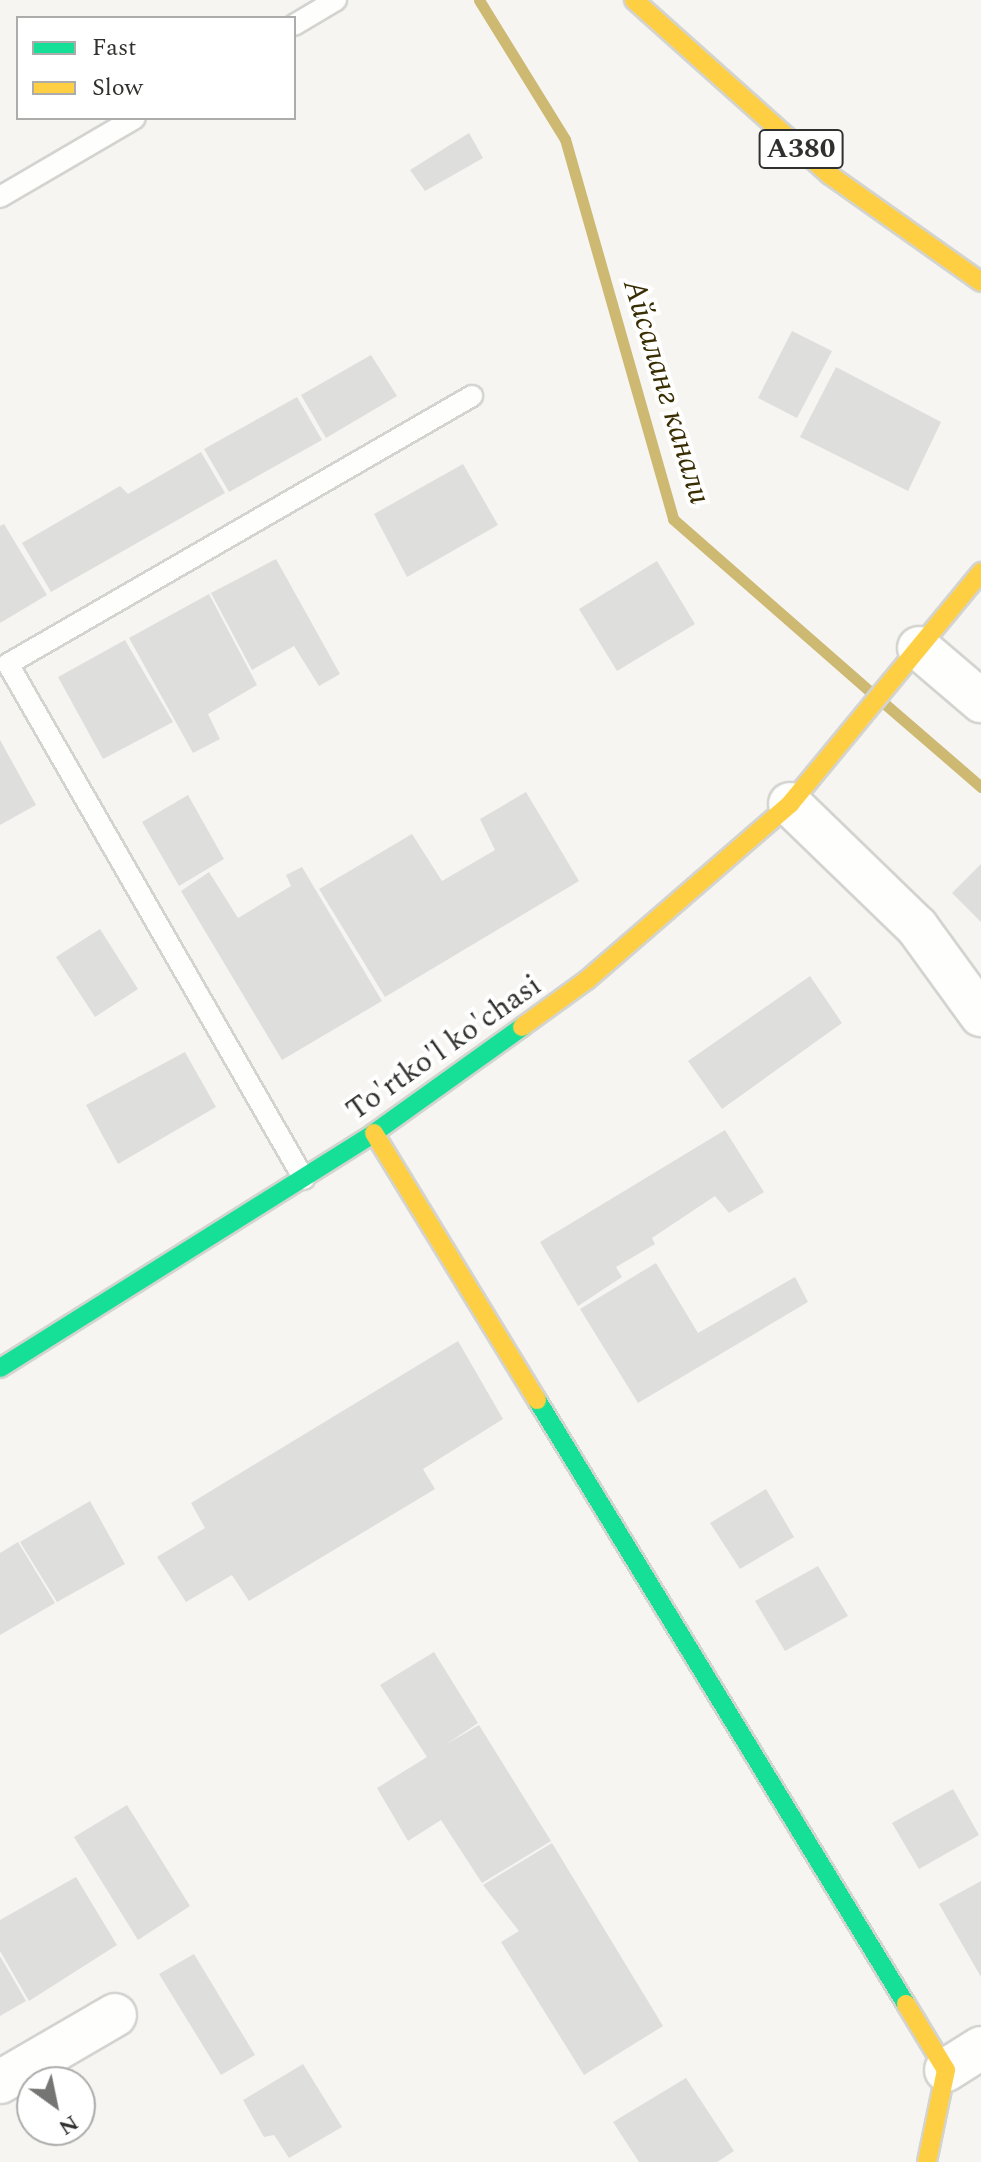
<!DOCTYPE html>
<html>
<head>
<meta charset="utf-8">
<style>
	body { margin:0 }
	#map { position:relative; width:981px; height:2162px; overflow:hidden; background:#f6f5f2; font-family:Spectral,serif }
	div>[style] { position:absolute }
	.stream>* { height:11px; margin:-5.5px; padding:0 5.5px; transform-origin:5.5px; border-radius:5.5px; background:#cdb972 }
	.building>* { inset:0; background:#dededd }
	.roads { filter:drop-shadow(2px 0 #d3d3d0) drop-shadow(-2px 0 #d3d3d0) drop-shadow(0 2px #d3d3d0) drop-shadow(0 -2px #d3d3d0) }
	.lane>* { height:20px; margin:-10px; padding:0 10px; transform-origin:10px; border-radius:10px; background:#fefefd }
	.street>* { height:42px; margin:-21px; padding:0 21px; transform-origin:21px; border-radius:21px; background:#fefefd }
	.fast>* { height:18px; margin:-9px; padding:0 9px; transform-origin:9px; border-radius:9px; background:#16e098 }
	.slow>* { height:18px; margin:-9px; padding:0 9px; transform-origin:9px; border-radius:9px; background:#ffcf43 }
	span { translate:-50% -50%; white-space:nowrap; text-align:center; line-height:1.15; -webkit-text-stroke:8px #fff; paint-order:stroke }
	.shield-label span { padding:2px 6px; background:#fff; border:2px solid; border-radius:6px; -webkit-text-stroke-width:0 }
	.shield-label { font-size:28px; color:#30302e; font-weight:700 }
	.street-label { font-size:30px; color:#30302e }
	.water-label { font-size:32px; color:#392e02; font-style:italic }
	.legend { position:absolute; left:16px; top:16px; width:280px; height:104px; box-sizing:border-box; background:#fff; border:2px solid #acacab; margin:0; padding:10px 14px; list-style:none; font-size:24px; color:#30302e }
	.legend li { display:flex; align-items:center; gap:16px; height:40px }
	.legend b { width:40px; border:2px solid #acacab }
	.north { position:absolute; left:16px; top:2066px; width:80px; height:80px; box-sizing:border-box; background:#fff; border:2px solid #acacab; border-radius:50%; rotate:147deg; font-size:22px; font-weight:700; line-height:32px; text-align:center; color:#30302e }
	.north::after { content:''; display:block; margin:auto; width:28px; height:36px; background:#757573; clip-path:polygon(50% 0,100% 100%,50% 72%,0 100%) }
</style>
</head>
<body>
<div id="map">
	<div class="stream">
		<i style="left:479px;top:0;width:163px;rotate:58.3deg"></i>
		<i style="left:565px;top:139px;width:395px;rotate:74.1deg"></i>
		<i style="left:673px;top:519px;width:264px;rotate:41.2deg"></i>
		<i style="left:885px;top:704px;width:127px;rotate:40.8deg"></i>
	</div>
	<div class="building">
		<i style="clip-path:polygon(469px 133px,483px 158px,425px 191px,410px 170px)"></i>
		<i style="clip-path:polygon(792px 331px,832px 351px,797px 418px,758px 398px)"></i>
		<i style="clip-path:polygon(371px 355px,397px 396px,326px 438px,301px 395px)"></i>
		<i style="clip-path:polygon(836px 367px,941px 422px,908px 491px,800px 437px)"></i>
		<i style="clip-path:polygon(297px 397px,322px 440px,229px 492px,204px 449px)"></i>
		<i style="clip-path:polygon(201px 452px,225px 493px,51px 592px,22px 543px,120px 486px,128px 494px)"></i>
		<i style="clip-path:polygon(463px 464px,498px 525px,407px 577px,374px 514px)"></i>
		<i style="clip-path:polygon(4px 524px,47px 595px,0 623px,0 526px)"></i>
		<i style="clip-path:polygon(276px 559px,340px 674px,319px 686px,294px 646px,252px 670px,211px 593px)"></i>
		<i style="clip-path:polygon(657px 561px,695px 624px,617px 671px,579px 609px)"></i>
		<i style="clip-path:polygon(209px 594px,257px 685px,208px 714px,220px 739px,193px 753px,129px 638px)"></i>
		<i style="clip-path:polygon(125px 640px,173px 722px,103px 759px,58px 677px)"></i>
		<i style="clip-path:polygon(0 740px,36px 805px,0 825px)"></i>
		<i style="clip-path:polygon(526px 792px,579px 881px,385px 997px,319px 889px,412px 834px,442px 881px,495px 850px,480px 819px)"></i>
		<i style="clip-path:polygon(188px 795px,224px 859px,179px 886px,142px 822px)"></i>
		<i style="clip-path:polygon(981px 864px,981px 922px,952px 893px)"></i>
		<i style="clip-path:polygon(302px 867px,382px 1001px,282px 1060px,181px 891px,209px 872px,238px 918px,291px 886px,286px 875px)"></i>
		<i style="clip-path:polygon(100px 929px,138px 989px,95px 1017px,56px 957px)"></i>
		<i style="clip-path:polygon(810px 976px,842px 1023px,722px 1109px,688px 1061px)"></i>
		<i style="clip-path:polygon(185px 1052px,216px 1107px,118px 1164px,86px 1105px)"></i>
		<i style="clip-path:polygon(725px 1130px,764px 1192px,729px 1213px,715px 1196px,652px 1238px,655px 1244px,616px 1267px,622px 1277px,578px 1306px,540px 1242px)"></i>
		<i style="clip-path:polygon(656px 1263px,698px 1333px,795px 1277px,808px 1302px,638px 1403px,580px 1309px)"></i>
		<i style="clip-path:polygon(458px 1341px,503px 1419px,423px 1469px,435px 1489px,249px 1601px,232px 1575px,186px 1602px,157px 1557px,205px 1528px,191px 1503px)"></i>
		<i style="clip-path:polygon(766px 1489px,794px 1537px,740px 1569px,710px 1523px)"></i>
		<i style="clip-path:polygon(90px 1501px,125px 1564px,57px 1602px,20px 1542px)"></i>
		<i style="clip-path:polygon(18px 1542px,55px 1603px,0 1635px,0 1553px)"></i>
		<i style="clip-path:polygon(818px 1566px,848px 1616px,785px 1651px,755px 1601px)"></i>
		<i style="clip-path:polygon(434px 1652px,478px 1723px,445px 1745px,479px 1725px,551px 1841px,482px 1883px,441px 1820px,408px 1841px,377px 1788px,427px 1757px,380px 1685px)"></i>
		<i style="clip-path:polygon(953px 1789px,979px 1835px,919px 1869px,892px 1823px)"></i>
		<i style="clip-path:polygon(127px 1805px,190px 1906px,138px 1940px,74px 1837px)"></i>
		<i style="clip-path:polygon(552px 1843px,663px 2026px,584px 2075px,501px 1942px,519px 1931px,483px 1885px)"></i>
		<i style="clip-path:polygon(76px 1877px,117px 1945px,29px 2001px,0 1951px,0 1920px)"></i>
		<i style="clip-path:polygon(981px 1881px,981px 1977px,939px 1904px)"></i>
		<i style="clip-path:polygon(194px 1954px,255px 2055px,221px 2075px,159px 1974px)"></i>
		<i style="clip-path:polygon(0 1956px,26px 2001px,0 2016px)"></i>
		<i style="clip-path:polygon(303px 2064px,342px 2127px,289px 2158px,274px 2135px,264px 2137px,243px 2100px)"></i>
		<i style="clip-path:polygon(686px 2078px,734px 2151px,717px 2162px,639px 2162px,613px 2122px)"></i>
	</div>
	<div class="roads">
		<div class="lane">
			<i style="left:294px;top:25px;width:49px;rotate:-30.8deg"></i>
			<i style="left:0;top:197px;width:156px;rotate:-30.3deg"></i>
			<i style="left:304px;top:1179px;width:594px;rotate:-119.89deg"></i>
			<i style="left:8px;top:664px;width:536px;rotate:-30.01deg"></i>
		</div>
		<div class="street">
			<i style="left:919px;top:648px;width:82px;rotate:40.5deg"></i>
			<i style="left:790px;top:804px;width:177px;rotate:44.1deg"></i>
			<i style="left:917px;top:927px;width:109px;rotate:54deg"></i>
			<i style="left:946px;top:2070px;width:41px;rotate:-32.2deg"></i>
			<i style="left:0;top:2082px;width:133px;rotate:-30.2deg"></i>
		</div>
		<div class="fast">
			<i style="left:0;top:1368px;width:442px;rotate:-32.1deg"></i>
			<i style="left:374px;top:1133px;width:182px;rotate:-35.6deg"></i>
			<i style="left:537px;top:1400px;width:708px;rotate:58.58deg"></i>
		</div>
		<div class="slow">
			<i style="left:634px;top:0;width:263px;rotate:41.8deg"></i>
			<i style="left:830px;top:175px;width:185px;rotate:35.3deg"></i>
			<i style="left:522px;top:1027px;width:80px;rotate:-35.9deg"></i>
			<i style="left:587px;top:980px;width:269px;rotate:-40.9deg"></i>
			<i style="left:790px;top:804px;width:301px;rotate:-50.5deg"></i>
			<i style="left:374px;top:1133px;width:313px;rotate:58.6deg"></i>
			<i style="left:906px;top:2004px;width:77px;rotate:58.8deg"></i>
			<i style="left:946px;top:2070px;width:94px;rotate:101.7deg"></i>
		</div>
	</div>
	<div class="shield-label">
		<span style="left:801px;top:149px">A380</span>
	</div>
	<div class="street-label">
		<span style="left:444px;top:1048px;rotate:-35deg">To'rtko'l ko'chasi</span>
	</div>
	<div class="water-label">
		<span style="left:666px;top:392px;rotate:73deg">Айсаланг канали</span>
	</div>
	<ul class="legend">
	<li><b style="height:10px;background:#16e098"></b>Fast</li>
	<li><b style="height:10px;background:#ffcf43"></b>Slow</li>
	</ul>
	<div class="north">N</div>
</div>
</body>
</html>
